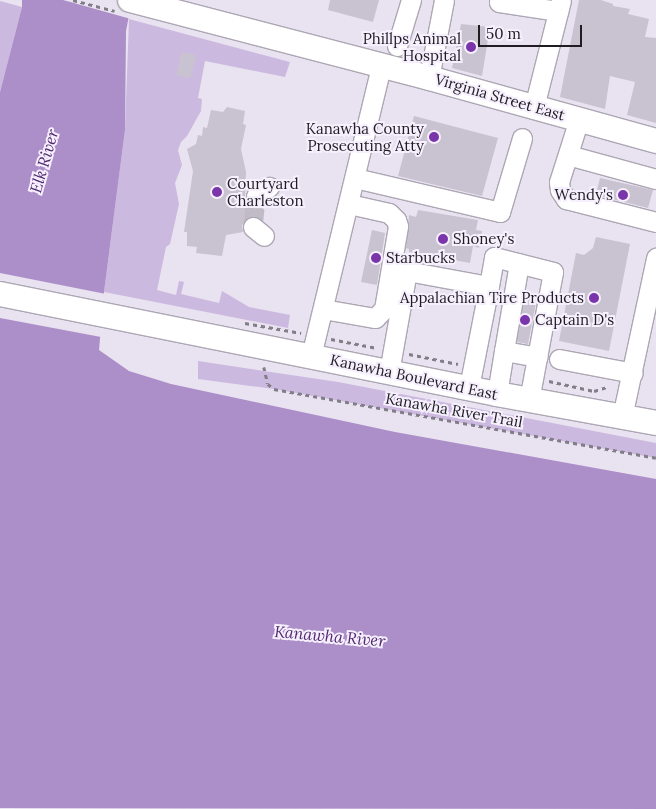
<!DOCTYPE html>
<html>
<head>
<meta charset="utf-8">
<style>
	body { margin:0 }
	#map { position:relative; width:656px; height:809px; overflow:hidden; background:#e9e2f0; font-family:Lora,serif }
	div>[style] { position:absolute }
	.green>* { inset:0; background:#ccb9df }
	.water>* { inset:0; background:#ac8ec9 }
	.pier>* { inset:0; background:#e9e2f0 }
	.building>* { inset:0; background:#c9c2d0 }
	.minor-tunnel>* { height:19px; margin-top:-9.5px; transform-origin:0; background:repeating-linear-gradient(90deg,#c1bbc7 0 19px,transparent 0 28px) }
	.path>* { height:2.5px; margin-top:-1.25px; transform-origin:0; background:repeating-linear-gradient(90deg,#827e87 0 4px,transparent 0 8px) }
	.roads { filter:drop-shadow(1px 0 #ada7b4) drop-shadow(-1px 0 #ada7b4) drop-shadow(0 1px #ada7b4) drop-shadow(0 -1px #ada7b4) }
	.minor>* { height:19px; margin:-9.5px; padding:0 9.5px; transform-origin:9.5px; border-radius:9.5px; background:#fff }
	.major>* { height:24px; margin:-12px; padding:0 12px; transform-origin:12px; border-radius:12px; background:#fff }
	.dots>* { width:14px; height:14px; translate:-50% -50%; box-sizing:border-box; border:2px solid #f6effd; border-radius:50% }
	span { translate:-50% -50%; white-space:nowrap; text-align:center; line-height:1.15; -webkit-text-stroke:4px #f6effd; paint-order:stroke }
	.poi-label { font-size:15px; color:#1f1d22 }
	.right { translate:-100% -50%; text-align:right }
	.left { translate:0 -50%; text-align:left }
	.street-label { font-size:15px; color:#1f1d22 }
	.water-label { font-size:16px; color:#512970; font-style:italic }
	.scale { position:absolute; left:478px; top:25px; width:104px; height:22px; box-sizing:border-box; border:2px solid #1f1d22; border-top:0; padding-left:6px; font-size:15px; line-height:18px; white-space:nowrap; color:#1f1d22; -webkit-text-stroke:4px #f6effd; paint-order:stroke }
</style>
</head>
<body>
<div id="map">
	<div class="green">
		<i style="clip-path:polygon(0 1px,22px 7px,0 92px)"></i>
		<i style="clip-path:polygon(129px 19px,290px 62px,285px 77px,205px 61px,198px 98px,202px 99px,201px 111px,187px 136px,181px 142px,178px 150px,182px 165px,175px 183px,179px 204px,170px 244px,166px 247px,157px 290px,176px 295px,179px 281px,184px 282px,181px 294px,219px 303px,222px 291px,249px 307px,290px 315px,288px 328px,104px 292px,125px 130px)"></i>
		<i style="clip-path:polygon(198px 361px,338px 382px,656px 443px,656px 458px,274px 389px,198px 379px)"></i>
	</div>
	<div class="water">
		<i style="clip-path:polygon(22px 0,132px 0,126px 31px,125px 130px,104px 292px,99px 350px,129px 371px,171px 384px,395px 432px,656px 479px,656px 809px,0 808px,0 92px,22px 7px)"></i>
	</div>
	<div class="pier">
		<i style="clip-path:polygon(63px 0,134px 0,131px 19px)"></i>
		<i style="clip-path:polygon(0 273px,106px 294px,101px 337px,0 318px)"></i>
	</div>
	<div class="building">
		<i style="clip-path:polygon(330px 0,379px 0,373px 22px,328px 10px)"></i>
		<i style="clip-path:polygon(579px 0,601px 0,613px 4px,613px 6px,630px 9px,628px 14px,649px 19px,645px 37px,656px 38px,656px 123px,627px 115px,635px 82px,610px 76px,605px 109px,560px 97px)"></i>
		<i style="clip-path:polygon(461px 24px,490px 27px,482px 76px,452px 68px)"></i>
		<i style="clip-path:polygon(182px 52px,196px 55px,190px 78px,176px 75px)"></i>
		<i style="clip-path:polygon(227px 107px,245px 111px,243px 124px,246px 125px,241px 149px,246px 172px,245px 197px,252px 206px,263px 205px,262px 220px,255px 216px,249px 217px,242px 225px,243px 232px,226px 235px,222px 256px,196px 253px,197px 247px,187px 246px,187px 232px,184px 232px,193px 171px,187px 149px,196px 144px,198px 135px,202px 136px,203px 127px,207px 128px,211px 110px,223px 112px)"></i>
		<i style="clip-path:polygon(414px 116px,498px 138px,482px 196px,398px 176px)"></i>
		<i style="clip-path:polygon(600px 178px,653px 190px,648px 208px,596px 195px)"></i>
		<i style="clip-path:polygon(418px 210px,478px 220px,476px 230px,482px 231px,479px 248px,473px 246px,470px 263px,409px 252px,409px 249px,406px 248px,409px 215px,416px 217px)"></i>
		<i style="clip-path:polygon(372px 230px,385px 233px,377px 285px,361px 282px)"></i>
		<i style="clip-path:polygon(596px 237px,630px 244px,609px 351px,559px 341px,576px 253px,584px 255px,593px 248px)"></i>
		<i style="clip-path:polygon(525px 294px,537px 297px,528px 344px,517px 342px)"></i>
	</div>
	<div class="minor-tunnel">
		<i style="left:253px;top:227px;width:31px;rotate:-84deg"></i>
	</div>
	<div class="path">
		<i style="left:73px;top:0;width:43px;rotate:14.7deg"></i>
		<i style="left:245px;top:323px;width:57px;rotate:10.1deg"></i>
		<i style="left:331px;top:339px;width:47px;rotate:11.1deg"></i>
		<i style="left:409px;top:354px;width:50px;rotate:11.5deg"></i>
		<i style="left:264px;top:367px;width:17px;rotate:77deg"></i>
		<i style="left:268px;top:384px;width:8px;rotate:40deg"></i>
		<i style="left:274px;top:389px;width:388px;rotate:10.2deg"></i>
		<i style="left:549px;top:381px;width:46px;rotate:12.5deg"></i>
		<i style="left:594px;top:391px;width:14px;rotate:-17deg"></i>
	</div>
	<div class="roads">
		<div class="minor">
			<i style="left:500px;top:0;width:2px;rotate:117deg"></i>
			<i style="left:499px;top:2px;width:60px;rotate:8.7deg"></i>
			<i style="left:397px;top:46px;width:48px;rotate:-73.1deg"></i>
			<i style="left:429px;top:78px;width:79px;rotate:-79.1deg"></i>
			<i style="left:534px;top:107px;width:110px;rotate:-75.8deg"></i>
			<i style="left:579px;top:119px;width:66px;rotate:107.6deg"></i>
			<i style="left:559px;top:182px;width:8px;rotate:83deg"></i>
			<i style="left:560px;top:190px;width:11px;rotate:56deg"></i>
			<i style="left:566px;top:199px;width:93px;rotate:14.3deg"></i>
			<i style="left:568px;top:155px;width:91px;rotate:15.3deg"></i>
			<i style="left:355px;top:178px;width:149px;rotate:13.2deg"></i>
			<i style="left:500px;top:212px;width:77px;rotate:-73.4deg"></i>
			<i style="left:256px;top:196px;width:16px;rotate:-35deg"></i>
			<i style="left:253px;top:227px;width:14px;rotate:39deg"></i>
			<i style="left:489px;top:286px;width:29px;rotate:-80deg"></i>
			<i style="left:494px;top:257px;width:61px;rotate:14.3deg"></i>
			<i style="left:553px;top:272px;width:130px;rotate:100.6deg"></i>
			<i style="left:323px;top:309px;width:53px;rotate:9.8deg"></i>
			<i style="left:375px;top:318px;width:13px;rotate:-45deg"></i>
			<i style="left:384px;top:309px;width:84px;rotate:-80.4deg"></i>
			<i style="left:398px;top:226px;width:6px;rotate:-108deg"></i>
			<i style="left:396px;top:220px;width:10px;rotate:-135deg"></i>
			<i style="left:389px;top:213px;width:41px;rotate:-167.3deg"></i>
			<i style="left:504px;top:351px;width:89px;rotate:-80.3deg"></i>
			<i style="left:311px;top:356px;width:298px;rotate:-76.4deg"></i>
			<i style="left:559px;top:359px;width:75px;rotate:10.7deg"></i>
			<i style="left:389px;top:372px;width:103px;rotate:-79.9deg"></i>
			<i style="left:407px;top:271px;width:83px;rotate:10.4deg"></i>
			<i style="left:489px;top:286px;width:103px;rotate:101.2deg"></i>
			<i style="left:497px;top:394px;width:44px;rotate:-80.8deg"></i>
			<i style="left:504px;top:351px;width:34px;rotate:10deg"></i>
			<i style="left:622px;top:417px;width:163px;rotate:-77.9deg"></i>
		</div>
		<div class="major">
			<i style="left:130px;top:0;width:309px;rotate:14.6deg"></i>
			<i style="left:429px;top:78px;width:236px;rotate:15.5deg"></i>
			<i style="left:0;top:294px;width:507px;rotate:11.38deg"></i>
			<i style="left:497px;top:394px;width:162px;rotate:10.3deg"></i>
		</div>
	</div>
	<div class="dots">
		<i style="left:471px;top:47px;background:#7935a9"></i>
		<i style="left:434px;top:137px;background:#7935a9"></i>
		<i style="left:217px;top:192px;background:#7935a9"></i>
		<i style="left:623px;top:195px;background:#7935a9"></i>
		<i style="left:443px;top:239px;background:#7935a9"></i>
		<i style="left:376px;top:258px;background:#7935a9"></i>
		<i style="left:594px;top:298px;background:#7935a9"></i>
		<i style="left:525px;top:320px;background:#7935a9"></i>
	</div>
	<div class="poi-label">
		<span class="right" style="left:461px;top:47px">Phillps Animal<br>Hospital</span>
		<span class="right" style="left:424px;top:137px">Kanawha County<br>Prosecuting Atty</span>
		<span class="left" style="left:227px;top:192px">Courtyard<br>Charleston</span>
		<span class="right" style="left:613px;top:195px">Wendy's</span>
		<span class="left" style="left:453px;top:239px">Shoney's</span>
		<span class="left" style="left:386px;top:258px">Starbucks</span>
		<span class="right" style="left:584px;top:298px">Appalachian Tire Products</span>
		<span class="left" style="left:535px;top:320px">Captain D's</span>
	</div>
	<div class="street-label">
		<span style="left:500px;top:97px;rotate:16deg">Virginia Street East</span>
		<span style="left:414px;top:377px;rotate:12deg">Kanawha Boulevard East</span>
		<span style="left:454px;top:410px;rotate:10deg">Kanawha River Trail</span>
	</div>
	<div class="water-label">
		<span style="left:44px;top:161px;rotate:-74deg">Elk River</span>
		<span style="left:330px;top:636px;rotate:5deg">Kanawha River</span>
	</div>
	<div class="scale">50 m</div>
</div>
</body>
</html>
